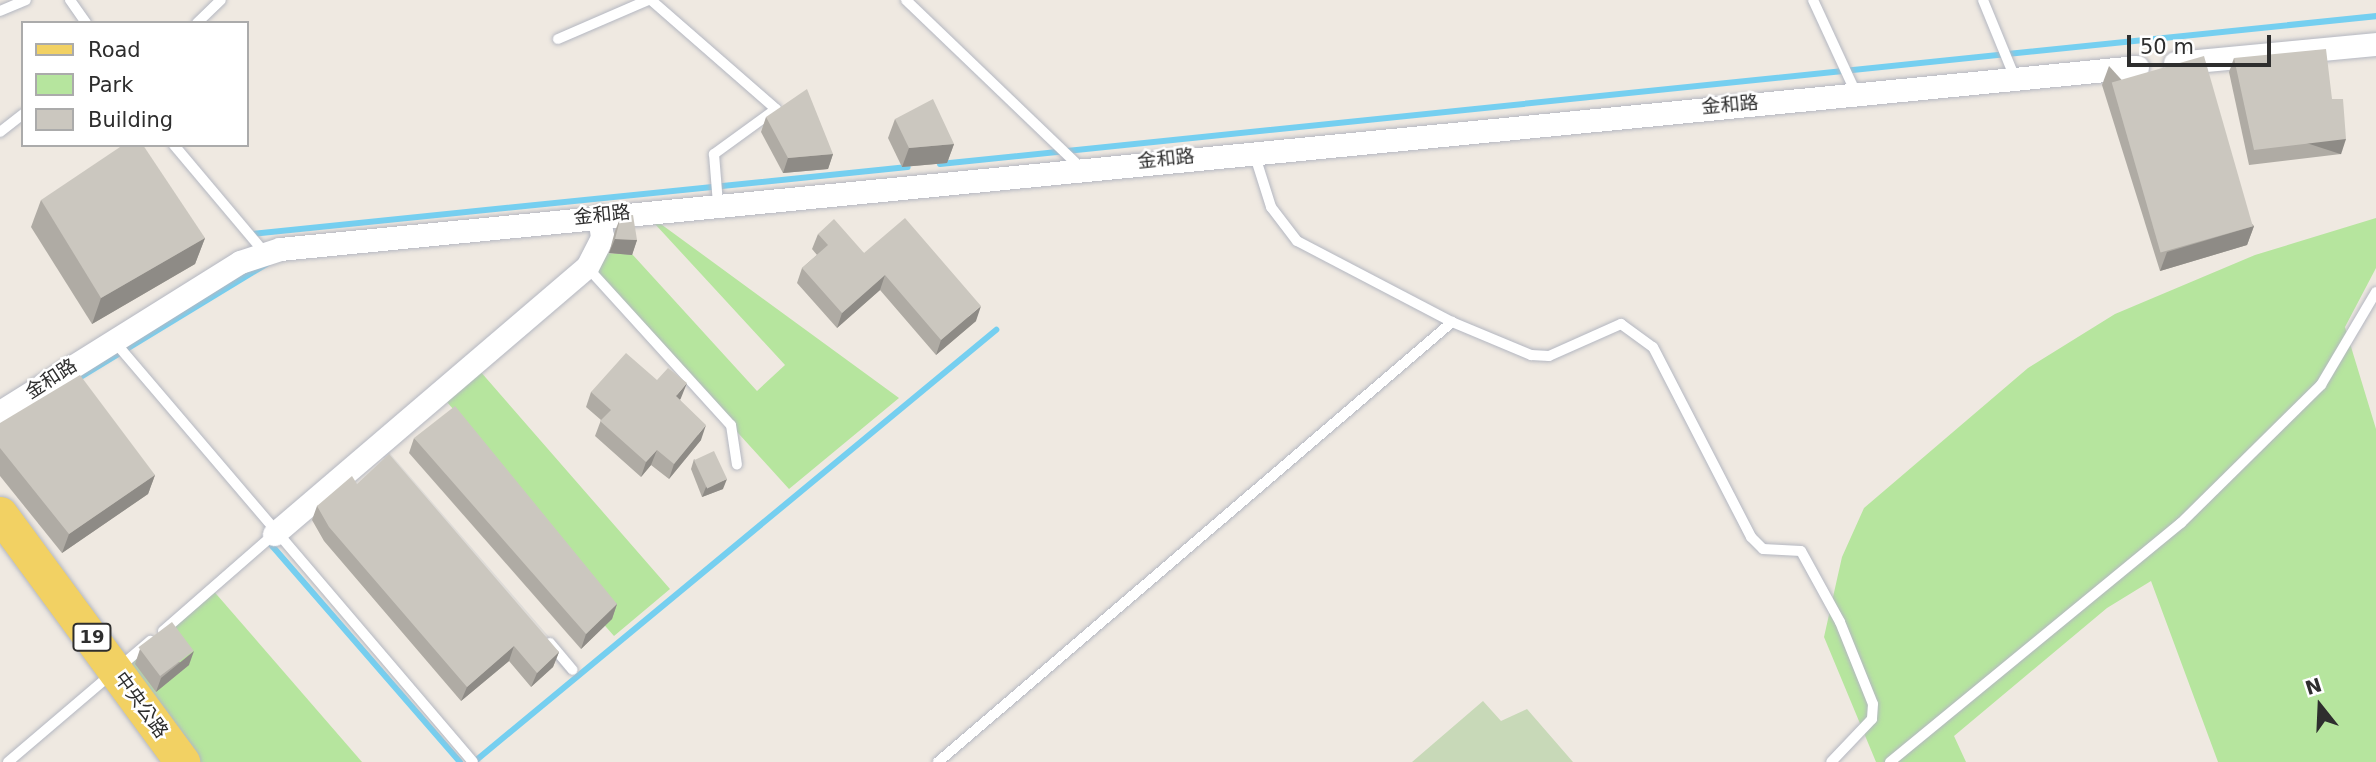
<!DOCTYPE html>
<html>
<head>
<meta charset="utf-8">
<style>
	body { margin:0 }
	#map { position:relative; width:2376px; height:762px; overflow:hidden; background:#efe9e1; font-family:"DejaVu Sans","Noto Sans TC",sans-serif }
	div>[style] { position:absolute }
	.green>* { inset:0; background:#b6e59e }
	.cemetery>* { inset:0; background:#c8d9b8 }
	.plaza>* { inset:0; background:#dfdcd8 }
	.stream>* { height:6px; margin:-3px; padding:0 3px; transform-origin:3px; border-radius:3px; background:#75cff0 }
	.roads { filter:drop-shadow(0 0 2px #b4b7c1) drop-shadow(0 0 2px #b4b7c1) }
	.lane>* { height:10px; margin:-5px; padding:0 5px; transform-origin:5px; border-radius:5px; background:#fff }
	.street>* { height:23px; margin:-11.5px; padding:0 11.5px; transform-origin:11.5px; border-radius:11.5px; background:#fff }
	.primary>* { height:35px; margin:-17.5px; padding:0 17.5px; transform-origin:17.5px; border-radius:17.5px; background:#f2d163 }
	.wall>* { inset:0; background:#afaba4 }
	.shaded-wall>* { inset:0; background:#8e8b86; transform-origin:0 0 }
	.building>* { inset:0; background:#cbc7bf; transform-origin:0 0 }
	span { translate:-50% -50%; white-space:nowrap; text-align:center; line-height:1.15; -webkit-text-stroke:5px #fff; paint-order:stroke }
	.shield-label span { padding:2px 5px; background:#fff; border:2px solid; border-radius:5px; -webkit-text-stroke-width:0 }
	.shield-label { font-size:18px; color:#2e2e2e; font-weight:700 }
	.street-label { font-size:19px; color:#2e2e2e }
	.legend { position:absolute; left:21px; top:21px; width:228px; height:126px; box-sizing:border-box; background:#fff; border:2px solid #ababab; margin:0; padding:9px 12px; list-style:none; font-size:21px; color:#2e2e2e }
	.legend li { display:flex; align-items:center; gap:14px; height:35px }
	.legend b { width:35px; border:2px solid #ababab }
	.north { position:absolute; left:2285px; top:671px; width:70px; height:70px; -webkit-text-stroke:5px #fff; paint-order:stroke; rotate:342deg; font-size:19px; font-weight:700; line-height:28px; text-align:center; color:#2e2e2e }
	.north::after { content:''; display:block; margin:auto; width:24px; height:32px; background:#2e2e2e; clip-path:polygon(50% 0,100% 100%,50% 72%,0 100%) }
	.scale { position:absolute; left:2127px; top:35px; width:144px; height:32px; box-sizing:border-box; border:4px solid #2e2e2e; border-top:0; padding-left:9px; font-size:21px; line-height:24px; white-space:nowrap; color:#2e2e2e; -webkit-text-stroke:5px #fff; paint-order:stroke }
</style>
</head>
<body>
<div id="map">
	<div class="green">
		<div style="clip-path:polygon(643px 211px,899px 398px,789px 489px,587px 267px,598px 253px,632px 254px,757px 391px,785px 365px)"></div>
		<div style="clip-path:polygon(2376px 218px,2376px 268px,2345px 327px,2376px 429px,2376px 762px,2218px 762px,2151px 581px,2107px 608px,1954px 736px,1966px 762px,1876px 762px,1824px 637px,1842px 557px,1864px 508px,2028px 368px,2115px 314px,2255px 255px)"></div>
		<div style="clip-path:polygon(473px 363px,670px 589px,614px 636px,460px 461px,481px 441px,440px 394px)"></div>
		<div style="clip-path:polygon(211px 588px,362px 762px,182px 762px,116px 671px)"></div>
	</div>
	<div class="cemetery">
		<div style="clip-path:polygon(1483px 701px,1501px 721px,1527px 709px,1573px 762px,1412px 762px)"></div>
	</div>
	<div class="plaza">
		<div style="clip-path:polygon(381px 443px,576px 668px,568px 675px,375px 448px)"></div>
	</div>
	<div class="stream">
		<div style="left:940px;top:164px;width:1444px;rotate:-5.88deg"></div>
		<div style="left:251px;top:234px;width:660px;rotate:-5.82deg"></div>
		<div style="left:74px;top:381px;width:227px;rotate:-31.3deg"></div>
		<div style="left:267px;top:540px;width:294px;rotate:49deg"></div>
		<div style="left:474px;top:762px;width:678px;rotate:-39.61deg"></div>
	</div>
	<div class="roads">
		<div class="lane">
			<div style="left:70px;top:0;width:28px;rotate:55deg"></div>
			<div style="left:651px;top:0;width:166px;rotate:41.1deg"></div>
			<div style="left:776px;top:109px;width:77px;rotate:144deg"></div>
			<div style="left:714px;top:154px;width:50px;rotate:85.4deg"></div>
			<div style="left:906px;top:0;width:241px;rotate:43.8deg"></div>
			<div style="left:1813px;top:0;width:102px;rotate:65.2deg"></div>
			<div style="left:1983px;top:0;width:84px;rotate:67.7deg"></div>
			<div style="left:0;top:11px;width:28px;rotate:-23deg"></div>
			<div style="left:197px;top:23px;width:33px;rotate:-44deg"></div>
			<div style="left:558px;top:39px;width:98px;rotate:-23.4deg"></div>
			<div style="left:0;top:132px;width:29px;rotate:-38deg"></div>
			<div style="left:174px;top:145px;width:140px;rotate:49.9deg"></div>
			<div style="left:1254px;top:153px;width:57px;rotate:72.5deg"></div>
			<div style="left:1271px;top:207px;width:43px;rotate:52.6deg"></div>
			<div style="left:1297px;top:241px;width:175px;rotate:27.6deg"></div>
			<div style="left:1452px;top:322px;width:86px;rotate:22.7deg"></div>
			<div style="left:1531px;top:355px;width:18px;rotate:3deg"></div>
			<div style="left:1549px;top:356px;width:79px;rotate:-24deg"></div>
			<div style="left:1621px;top:324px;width:39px;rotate:36deg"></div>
			<div style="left:1653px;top:347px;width:214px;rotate:62.7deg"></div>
			<div style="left:1751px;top:537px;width:17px;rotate:45deg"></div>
			<div style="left:1763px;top:549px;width:38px;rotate:3deg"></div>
			<div style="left:1801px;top:551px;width:81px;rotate:61.2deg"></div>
			<div style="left:1840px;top:622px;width:88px;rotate:68.1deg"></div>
			<div style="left:1873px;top:704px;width:15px;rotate:94deg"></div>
			<div style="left:1872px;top:719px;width:59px;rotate:133.6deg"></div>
			<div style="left:587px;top:267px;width:214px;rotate:47.7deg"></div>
			<div style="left:731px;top:425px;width:40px;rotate:81.5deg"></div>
			<div style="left:114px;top:341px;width:553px;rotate:49.54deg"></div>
			<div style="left:163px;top:631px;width:147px;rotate:-41.1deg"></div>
			<div style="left:550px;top:643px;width:35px;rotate:50deg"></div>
			<div style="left:8px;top:762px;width:187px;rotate:-40.4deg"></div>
			<div style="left:938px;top:762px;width:677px;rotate:-40.56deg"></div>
			<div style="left:1890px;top:762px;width:377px;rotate:-39.4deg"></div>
			<div style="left:2181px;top:523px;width:197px;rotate:-44.6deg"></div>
			<div style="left:2321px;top:385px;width:108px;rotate:-59.4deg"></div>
		</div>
		<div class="street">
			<div style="left:2175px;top:63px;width:202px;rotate:-5.4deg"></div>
			<div style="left:0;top:412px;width:283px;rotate:-32deg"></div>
			<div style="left:240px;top:262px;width:42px;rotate:-18deg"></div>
			<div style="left:280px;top:249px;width:1866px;rotate:-5.6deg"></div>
			<div style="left:274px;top:534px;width:411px;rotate:-40.5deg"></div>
			<div style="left:587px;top:267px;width:34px;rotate:-63deg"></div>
			<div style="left:602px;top:237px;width:21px;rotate:-98deg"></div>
		</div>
		<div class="primary">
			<div style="left:0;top:514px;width:308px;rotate:53.7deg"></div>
		</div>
	</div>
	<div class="wall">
		<div style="clip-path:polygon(2234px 58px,2332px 99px,2341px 154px,2249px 165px,2229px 72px)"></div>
		<div style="clip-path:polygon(2109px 66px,2254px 226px,2247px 245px,2160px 271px,2102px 85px)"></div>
		<div style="clip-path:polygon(766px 117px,833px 154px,828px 169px,783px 173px,761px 132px)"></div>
		<div style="clip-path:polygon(895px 119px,954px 144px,947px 163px,902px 167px,888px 138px)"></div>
		<div style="clip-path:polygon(41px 200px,205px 238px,195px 264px,92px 324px,31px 227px)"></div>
		<div style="clip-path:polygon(621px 216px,637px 240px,632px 255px,609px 253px,615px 231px)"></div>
		<div style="clip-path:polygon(818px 234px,864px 253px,976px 321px,936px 355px,880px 290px,837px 328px,797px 283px,802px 268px,817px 255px,812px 249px)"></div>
		<div style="clip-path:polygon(657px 380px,681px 398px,680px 400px,701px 440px,669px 479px,651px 465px,641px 477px,595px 436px,601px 420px,586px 407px,591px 392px)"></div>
		<div style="clip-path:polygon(0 423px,155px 475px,148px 494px,62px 553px,0 476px)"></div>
		<div style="clip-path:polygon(414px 438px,617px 604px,612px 619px,581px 649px,409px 453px)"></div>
		<div style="clip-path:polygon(694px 459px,723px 489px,702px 497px,691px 469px)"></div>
		<div style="clip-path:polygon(357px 484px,559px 652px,553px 667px,531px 687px,509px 661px,461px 701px,324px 541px,312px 520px,317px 506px)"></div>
		<div style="clip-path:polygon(140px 649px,189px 665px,156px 692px,135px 664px)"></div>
	</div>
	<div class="shaded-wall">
		<div style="left:2346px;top:139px;width:16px;height:93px;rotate:108deg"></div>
		<div style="clip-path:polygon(954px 144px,947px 163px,902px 167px,909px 148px)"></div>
		<div style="clip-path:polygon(833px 154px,828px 169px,783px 173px,788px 158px)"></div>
		<div style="clip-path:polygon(2254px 226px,2247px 245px,2160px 271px,2167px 252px)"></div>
		<div style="clip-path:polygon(205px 238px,195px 264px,92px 324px,101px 298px)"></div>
		<div style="clip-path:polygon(615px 239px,637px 240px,632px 255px,609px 253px)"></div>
		<div style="clip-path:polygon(885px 275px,880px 290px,837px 328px,842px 313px)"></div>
		<div style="clip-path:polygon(981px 306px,976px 321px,936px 355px,941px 340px)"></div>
		<div style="clip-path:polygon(687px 383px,681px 398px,670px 411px,676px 396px)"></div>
		<div style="clip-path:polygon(706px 425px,701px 440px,669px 479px,674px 464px)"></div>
		<div style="clip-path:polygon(657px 450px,651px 465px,641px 477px,646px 462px)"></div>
		<div style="clip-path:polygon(155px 475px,148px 494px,62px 553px,69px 534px)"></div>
		<div style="clip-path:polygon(727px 479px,723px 489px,702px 497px,706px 487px)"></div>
		<div style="clip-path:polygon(617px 604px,612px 619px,581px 649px,586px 634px)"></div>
		<div style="clip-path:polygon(514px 646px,509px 661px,461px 701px,467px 687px)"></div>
		<div style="clip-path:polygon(194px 651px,189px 665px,156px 692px,161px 678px)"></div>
		<div style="clip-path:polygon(559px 652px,553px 667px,531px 687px,537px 673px)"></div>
	</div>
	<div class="building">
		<div style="clip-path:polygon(2326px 49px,2332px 99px,2343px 99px,2346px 139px,2254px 150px,2234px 58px)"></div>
		<div style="left:2204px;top:56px;width:177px;height:96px;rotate:74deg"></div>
		<div style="clip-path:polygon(807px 89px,833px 154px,788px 158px,766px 117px)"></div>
		<div style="clip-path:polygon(933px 99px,954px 144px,909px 148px,895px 119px)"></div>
		<div style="clip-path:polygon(123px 145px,143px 145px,205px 238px,101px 298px,41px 200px)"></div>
		<div style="clip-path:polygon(633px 215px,637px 240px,615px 239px,621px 216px)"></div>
		<div style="clip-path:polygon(905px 218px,981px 306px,941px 340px,885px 275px,842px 313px,802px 268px,828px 245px,818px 234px,834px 219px,864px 253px)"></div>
		<div style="clip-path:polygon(626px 353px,657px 380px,668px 368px,687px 383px,676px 396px,706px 425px,674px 464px,657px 450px,646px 462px,600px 421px,611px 410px,591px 392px)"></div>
		<div style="clip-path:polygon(80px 375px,155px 475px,69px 534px,0 448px,0 423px)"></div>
		<div style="clip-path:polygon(455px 406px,617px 604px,586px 634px,414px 438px)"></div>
		<div style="left:714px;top:451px;width:31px;height:22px;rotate:65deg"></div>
		<div style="clip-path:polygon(389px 454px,559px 652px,537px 673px,514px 646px,467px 687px,329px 527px,317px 506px,352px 476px,357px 484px)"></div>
		<div style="left:172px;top:622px;width:36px;height:42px;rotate:53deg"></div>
	</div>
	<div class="shield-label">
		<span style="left:92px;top:637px">19</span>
	</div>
	<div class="street-label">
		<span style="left:1730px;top:105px;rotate:-5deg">金和路</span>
		<span style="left:1166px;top:159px;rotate:-6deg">金和路</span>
		<span style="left:602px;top:215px;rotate:-6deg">金和路</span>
		<span style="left:51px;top:379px;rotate:-33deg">金和路</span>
		<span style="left:141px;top:705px;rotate:54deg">中央公路</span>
	</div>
	<ul class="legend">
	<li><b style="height:9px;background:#f2d163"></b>Road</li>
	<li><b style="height:19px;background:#b6e59e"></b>Park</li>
	<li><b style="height:19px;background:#cbc7bf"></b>Building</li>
	</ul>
	<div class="north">N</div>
	<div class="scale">50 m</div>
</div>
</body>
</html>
